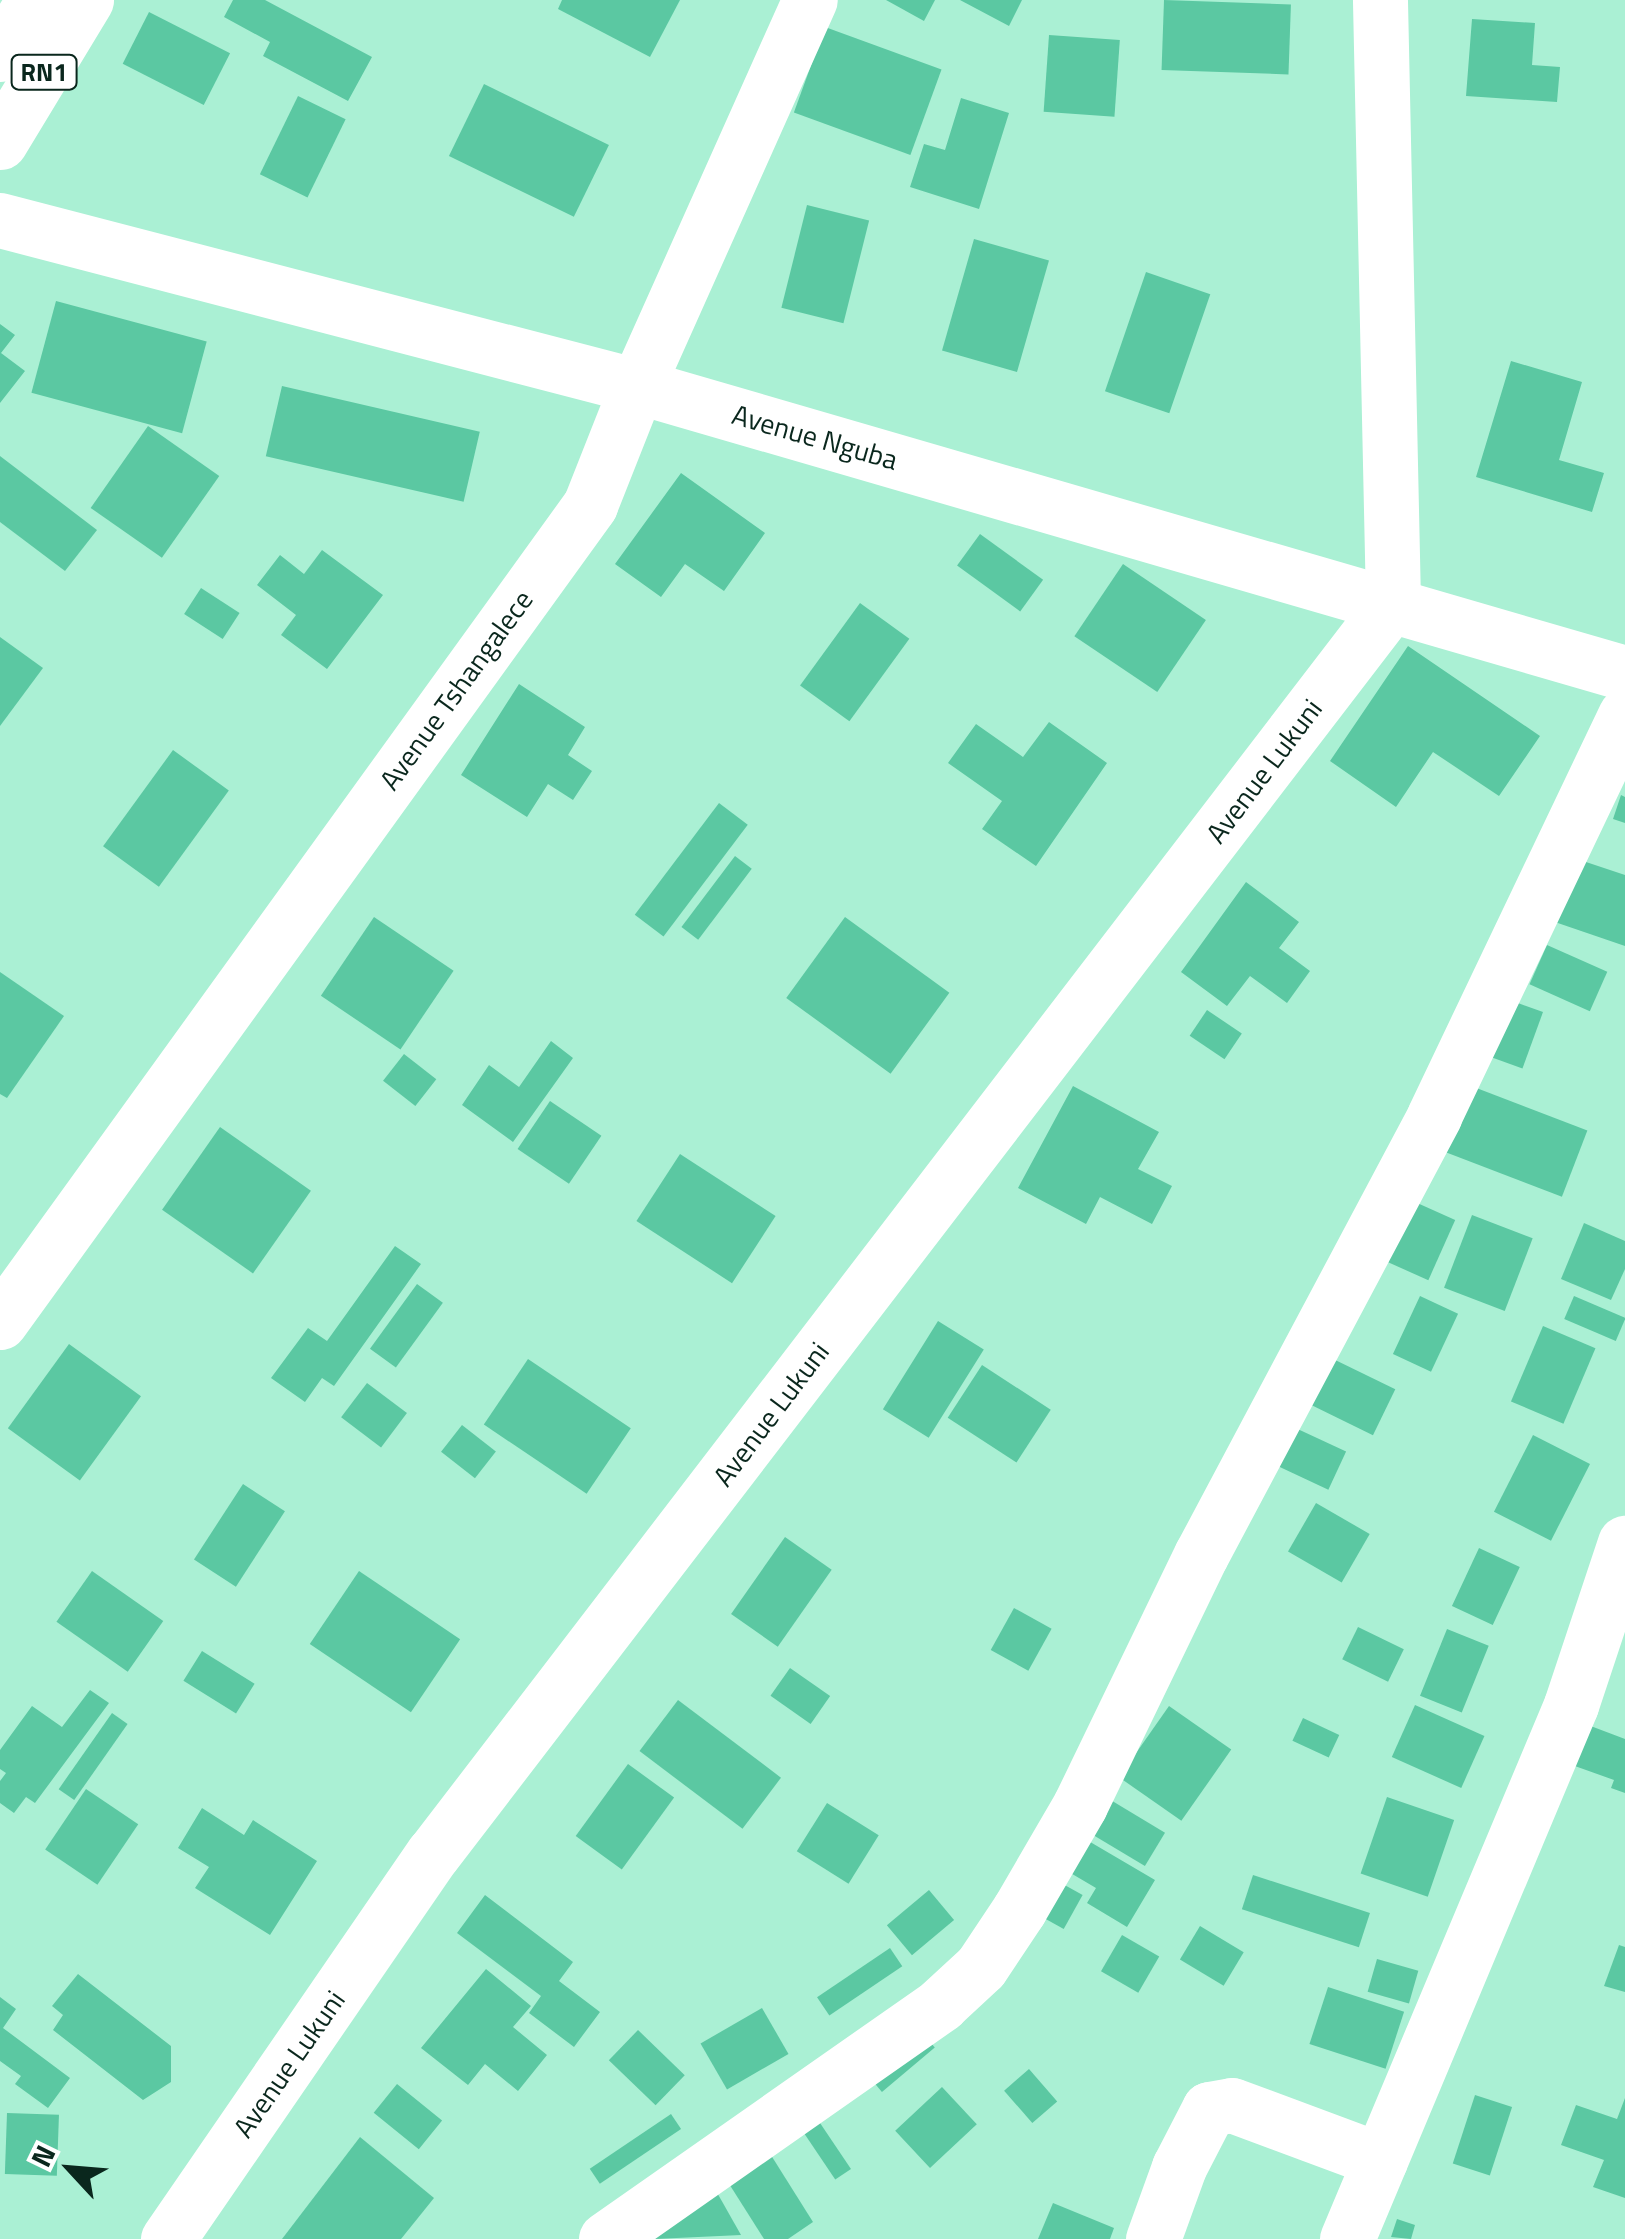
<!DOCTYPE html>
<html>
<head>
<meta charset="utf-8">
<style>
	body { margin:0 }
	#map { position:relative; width:1625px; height:2239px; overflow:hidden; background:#aaf0d4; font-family:"Titillium Web",sans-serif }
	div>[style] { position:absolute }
	.building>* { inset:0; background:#5bc8a2; transform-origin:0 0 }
	.minor>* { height:55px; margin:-27.5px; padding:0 27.5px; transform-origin:27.5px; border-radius:27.5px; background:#fff }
	.highway>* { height:55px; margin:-27.5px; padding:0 27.5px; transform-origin:27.5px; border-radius:27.5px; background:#fff }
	span { translate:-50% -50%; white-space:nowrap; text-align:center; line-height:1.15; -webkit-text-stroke:10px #fff; paint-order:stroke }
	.shield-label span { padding:2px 8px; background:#fff; border:2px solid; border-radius:8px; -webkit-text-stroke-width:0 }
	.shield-label { font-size:25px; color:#0a271d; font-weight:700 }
	.street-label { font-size:28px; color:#0a271d }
	.north { position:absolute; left:20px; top:2119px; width:100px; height:100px; -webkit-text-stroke:8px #fff; paint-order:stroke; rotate:296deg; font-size:28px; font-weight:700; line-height:40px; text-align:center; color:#0a271d }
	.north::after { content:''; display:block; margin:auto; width:35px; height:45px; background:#0a271d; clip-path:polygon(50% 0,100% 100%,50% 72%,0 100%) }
</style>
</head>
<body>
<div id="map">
	<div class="building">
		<div style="clip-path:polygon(233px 0,265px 0,372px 57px,348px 101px,263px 56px,270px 42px,224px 17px)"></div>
		<div style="clip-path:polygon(562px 0,680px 0,650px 57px,558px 9px)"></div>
		<div style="clip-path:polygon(886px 0,935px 0,924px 21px)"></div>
		<div style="clip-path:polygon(960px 0,1022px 0,1009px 26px)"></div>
		<div style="left:1164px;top:0;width:127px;height:70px;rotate:2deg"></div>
		<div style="left:149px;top:12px;width:91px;height:58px;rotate:27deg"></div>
		<div style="clip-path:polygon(1472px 19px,1535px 23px,1532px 65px,1560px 67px,1557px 102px,1466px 96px)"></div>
		<div style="left:825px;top:27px;width:124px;height:91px;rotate:20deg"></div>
		<div style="left:1049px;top:35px;width:71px;height:77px;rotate:4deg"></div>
		<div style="left:484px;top:84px;width:139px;height:80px;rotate:26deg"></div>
		<div style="left:298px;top:96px;width:53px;height:87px;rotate:26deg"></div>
		<div style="clip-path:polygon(961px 98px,1009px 113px,979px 209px,910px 187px,924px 144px,945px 150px)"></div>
		<div style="left:807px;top:205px;width:64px;height:106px;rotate:14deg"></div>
		<div style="left:974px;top:239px;width:78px;height:116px;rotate:16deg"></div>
		<div style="left:1146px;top:272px;width:68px;height:126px;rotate:19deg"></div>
		<div style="left:56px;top:301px;width:156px;height:95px;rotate:15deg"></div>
		<div style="clip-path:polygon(0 324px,15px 335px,1px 353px,25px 371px,0 403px)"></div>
		<div style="clip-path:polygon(1511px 361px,1582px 382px,1559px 460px,1604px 473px,1592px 512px,1476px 477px)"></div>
		<div style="left:282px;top:386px;width:203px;height:72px;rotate:13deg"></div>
		<div style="left:148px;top:426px;width:87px;height:100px;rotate:35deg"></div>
		<div style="clip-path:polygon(0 456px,97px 530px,65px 571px,0 522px)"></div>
		<div style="clip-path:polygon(681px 473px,765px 533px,724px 591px,685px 564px,661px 597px,615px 564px)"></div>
		<div style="left:980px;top:534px;width:78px;height:39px;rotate:36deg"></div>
		<div style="clip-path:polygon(322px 550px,383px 595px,327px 669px,281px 635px,296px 615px,257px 585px,280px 555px,304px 574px)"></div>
		<div style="left:1123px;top:564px;width:100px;height:87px;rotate:34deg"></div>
		<div style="left:201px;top:588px;width:46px;height:31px;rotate:33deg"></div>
		<div style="left:860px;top:603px;width:61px;height:102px;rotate:36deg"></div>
		<div style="clip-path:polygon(0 637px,43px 668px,0 726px)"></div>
		<div style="clip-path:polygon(1408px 646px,1540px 736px,1499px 796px,1433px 752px,1396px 807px,1330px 761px)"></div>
		<div style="clip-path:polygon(519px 684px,585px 727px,568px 755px,592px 771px,573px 800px,548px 784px,527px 817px,461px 775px)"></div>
		<div style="clip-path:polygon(1049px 722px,1107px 763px,1036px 866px,982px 829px,1002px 801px,948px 763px,976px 724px,1023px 757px)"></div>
		<div style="left:173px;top:750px;width:69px;height:119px;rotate:36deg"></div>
		<div style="clip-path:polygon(1621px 795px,1625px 797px,1625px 823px,1613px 819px)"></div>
		<div style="left:719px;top:803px;width:36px;height:140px;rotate:37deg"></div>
		<div style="left:735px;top:856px;width:21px;height:89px;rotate:37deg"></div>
		<div style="clip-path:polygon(1571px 857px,1625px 875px,1625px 946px,1549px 920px)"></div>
		<div style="clip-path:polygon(1246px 882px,1299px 922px,1279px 948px,1310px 971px,1287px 1003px,1250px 976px,1227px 1006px,1181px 972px)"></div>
		<div style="left:374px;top:917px;width:96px;height:95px;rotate:34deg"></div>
		<div style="left:845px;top:917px;width:129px;height:100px;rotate:36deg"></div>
		<div style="left:1547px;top:945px;width:66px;height:43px;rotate:24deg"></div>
		<div style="clip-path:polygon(0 972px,64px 1016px,7px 1098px,0 1094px)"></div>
		<div style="left:1496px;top:995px;width:50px;height:60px;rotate:20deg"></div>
		<div style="left:1207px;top:1010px;width:42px;height:31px;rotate:34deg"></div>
		<div style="clip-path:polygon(551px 1041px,573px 1058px,513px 1142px,462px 1105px,489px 1065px,519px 1087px)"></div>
		<div style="left:404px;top:1054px;width:41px;height:34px;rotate:38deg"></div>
		<div style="left:1466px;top:1084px;width:130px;height:71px;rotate:21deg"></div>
		<div style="clip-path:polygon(1073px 1086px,1159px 1132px,1138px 1169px,1172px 1186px,1152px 1224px,1100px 1197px,1086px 1224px,1018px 1188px)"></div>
		<div style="left:550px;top:1101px;width:62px;height:58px;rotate:34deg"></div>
		<div style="left:220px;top:1127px;width:111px;height:101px;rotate:35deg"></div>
		<div style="left:680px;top:1154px;width:114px;height:80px;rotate:33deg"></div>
		<div style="left:1415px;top:1202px;width:44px;height:66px;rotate:24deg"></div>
		<div style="left:1472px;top:1215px;width:65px;height:78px;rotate:21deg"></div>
		<div style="clip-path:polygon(1584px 1223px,1625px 1241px,1625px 1269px,1611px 1300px,1561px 1279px)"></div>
		<div style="clip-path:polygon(395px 1246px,421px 1264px,334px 1386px,322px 1378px,305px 1402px,271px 1378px,308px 1328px,327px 1341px)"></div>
		<div style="left:417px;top:1284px;width:32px;height:80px;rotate:36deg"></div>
		<div style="left:1420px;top:1296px;width:42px;height:64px;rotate:25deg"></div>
		<div style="left:1574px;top:1296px;width:56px;height:25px;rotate:23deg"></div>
		<div style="left:938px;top:1321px;width:54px;height:104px;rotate:32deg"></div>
		<div style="left:1543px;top:1326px;width:57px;height:82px;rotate:23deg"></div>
		<div style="left:69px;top:1344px;width:89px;height:104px;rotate:36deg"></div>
		<div style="left:1327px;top:1356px;width:76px;height:51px;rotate:26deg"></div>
		<div style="left:528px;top:1359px;width:124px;height:79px;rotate:34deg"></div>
		<div style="left:982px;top:1365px;width:82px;height:63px;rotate:33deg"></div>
		<div style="left:367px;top:1383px;width:50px;height:43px;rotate:37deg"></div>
		<div style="left:462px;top:1425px;width:43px;height:34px;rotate:38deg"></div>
		<div style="left:1289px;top:1425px;width:63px;height:42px;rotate:25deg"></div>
		<div style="left:1533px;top:1435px;width:64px;height:86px;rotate:27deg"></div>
		<div style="left:243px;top:1484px;width:50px;height:90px;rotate:33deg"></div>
		<div style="left:1316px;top:1503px;width:62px;height:56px;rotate:30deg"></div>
		<div style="left:785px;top:1537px;width:57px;height:94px;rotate:35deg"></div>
		<div style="left:1479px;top:1548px;width:45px;height:64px;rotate:25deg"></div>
		<div style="left:92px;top:1571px;width:87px;height:62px;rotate:35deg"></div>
		<div style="left:359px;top:1571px;width:122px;height:88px;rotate:34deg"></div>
		<div style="left:1014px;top:1608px;width:43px;height:48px;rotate:29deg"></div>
		<div style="left:1358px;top:1627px;width:51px;height:36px;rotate:26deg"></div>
		<div style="left:1447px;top:1629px;width:45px;height:72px;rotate:22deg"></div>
		<div style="left:202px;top:1651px;width:62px;height:35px;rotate:32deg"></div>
		<div style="left:790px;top:1668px;width:49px;height:34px;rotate:35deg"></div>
		<div style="clip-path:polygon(90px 1690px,109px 1703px,35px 1803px,26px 1797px,14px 1813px,0 1803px,0 1781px,6px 1773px,0 1769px,0 1750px,32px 1706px,62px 1727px)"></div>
		<div style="left:678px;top:1700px;width:129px;height:64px;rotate:37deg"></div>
		<div style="left:1415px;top:1705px;width:76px;height:57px;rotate:24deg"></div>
		<div style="left:1169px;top:1706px;width:76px;height:87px;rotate:35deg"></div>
		<div style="left:112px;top:1713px;width:19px;height:93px;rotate:35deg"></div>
		<div style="left:1303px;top:1718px;width:40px;height:25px;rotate:25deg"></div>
		<div style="clip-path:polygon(1588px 1725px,1625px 1739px,1625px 1793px,1611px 1788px,1614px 1780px,1572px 1765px)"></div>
		<div style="left:628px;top:1764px;width:57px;height:89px;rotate:36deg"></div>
		<div style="left:86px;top:1789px;width:63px;height:73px;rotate:34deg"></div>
		<div style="left:1099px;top:1793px;width:77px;height:39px;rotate:31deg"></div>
		<div style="left:1387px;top:1797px;width:71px;height:81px;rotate:19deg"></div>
		<div style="left:827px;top:1803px;width:61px;height:57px;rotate:32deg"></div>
		<div style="clip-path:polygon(202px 1808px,244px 1835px,253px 1820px,317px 1861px,270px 1935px,195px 1888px,209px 1867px,178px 1848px)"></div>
		<div style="clip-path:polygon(1080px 1836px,1155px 1880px,1127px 1927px,1087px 1903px,1096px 1888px,1062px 1868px)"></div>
		<div style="left:1253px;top:1875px;width:123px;height:36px;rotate:18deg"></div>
		<div style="left:1052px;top:1878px;width:35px;height:39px;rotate:29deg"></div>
		<div style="left:929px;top:1890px;width:39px;height:55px;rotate:50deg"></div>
		<div style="clip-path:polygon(485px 1895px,573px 1962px,559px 1981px,600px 2012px,574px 2047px,529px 2013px,541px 1996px,457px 1933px)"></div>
		<div style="left:1200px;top:1926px;width:51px;height:39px;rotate:31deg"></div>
		<div style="left:1122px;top:1935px;width:43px;height:42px;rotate:30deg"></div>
		<div style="clip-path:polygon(1619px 1945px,1625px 1947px,1625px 1992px,1604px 1986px)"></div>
		<div style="left:890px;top:1948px;width:22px;height:88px;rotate:56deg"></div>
		<div style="left:1377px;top:1959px;width:43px;height:34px;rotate:16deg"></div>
		<div style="clip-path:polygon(486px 1969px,531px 2006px,513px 2027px,547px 2055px,518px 2091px,485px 2064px,468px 2085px,421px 2048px)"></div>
		<div style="clip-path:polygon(78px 1974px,171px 2046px,171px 2082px,143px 2100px,53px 2030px,63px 2015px,52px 2006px)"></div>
		<div style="left:1328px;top:1987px;width:80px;height:60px;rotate:18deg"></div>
		<div style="clip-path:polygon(0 1997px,16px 2009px,3px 2028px,70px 2078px,48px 2108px,15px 2084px,21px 2076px,0 2061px)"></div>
		<div style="left:762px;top:2008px;width:53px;height:71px;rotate:60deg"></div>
		<div style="left:638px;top:2030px;width:65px;height:42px;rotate:44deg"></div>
		<div style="left:920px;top:2030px;width:23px;height:69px;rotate:50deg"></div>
		<div style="left:1029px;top:2069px;width:43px;height:33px;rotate:49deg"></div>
		<div style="left:397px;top:2084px;width:58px;height:37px;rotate:39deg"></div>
		<div style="left:942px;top:2087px;width:51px;height:64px;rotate:47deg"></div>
		<div style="left:1475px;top:2095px;width:39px;height:72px;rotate:18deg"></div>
		<div style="clip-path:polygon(1625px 2098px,1625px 2198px,1593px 2187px,1604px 2160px,1561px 2145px,1576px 2105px,1617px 2119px)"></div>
		<div style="left:7px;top:2113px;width:52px;height:61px;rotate:2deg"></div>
		<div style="left:671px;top:2114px;width:18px;height:98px;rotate:56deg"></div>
		<div style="left:818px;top:2120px;width:59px;height:19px;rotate:56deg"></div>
		<div style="clip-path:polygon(360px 2137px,434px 2198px,401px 2239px,282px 2239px)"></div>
		<div style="clip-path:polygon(769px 2152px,813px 2222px,788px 2239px,764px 2239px,726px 2179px)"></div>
		<div style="clip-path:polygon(715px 2189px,741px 2235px,655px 2239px,648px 2228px)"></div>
		<div style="clip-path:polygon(1053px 2203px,1114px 2228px,1110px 2239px,1038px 2239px)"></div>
		<div style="clip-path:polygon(1397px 2219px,1415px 2225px,1411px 2239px,1391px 2237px)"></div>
	</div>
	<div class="minor">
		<div style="left:0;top:220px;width:658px;rotate:14.61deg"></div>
		<div style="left:637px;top:386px;width:1029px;rotate:16.2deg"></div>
		<div style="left:0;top:1322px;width:1008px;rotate:-54.16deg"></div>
		<div style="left:590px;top:505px;width:128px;rotate:-68.4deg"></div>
		<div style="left:637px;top:386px;width:423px;rotate:-65.9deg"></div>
		<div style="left:168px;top:2239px;width:467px;rotate:-55.5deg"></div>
		<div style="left:433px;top:1854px;width:1578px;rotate:-52.52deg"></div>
		<div style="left:1393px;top:602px;width:602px;rotate:-91.24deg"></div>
		<div style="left:606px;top:2239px;width:409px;rotate:-35deg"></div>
		<div style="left:941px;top:2004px;width:54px;rotate:-42.8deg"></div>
		<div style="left:981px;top:1967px;width:69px;rotate:-56.3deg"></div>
		<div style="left:1019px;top:1910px;width:121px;rotate:-59.8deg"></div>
		<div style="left:1080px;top:1805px;width:278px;rotate:-64.2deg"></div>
		<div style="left:1201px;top:1555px;width:497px;rotate:-62deg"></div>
		<div style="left:1434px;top:1116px;width:444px;rotate:-64.5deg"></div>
		<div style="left:1153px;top:2239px;width:77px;rotate:-70.1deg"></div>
		<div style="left:1179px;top:2167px;width:65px;rotate:-62.7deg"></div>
		<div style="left:1209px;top:2109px;width:23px;rotate:-10deg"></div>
		<div style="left:1232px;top:2105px;width:158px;rotate:20.4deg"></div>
		<div style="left:1347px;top:2239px;width:579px;rotate:-67.24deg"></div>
		<div style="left:1571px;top:1705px;width:171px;rotate:-71.6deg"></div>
	</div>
	<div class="highway">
		<div style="left:0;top:54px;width:64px;rotate:-57.8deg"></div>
		<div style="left:0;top:142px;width:166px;rotate:-58.8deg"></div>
	</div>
	<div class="shield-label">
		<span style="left:44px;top:72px">RN1</span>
	</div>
	<div class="street-label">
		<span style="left:815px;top:437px;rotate:16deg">Avenue Nguba</span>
		<span style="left:456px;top:690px;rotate:-54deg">Avenue Tshangalece</span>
		<span style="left:1264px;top:771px;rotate:-53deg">Avenue Lukuni</span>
		<span style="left:771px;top:1414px;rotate:-53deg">Avenue Lukuni</span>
		<span style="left:289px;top:2064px;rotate:-55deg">Avenue Lukuni</span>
	</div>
	<div class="north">N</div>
</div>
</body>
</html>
